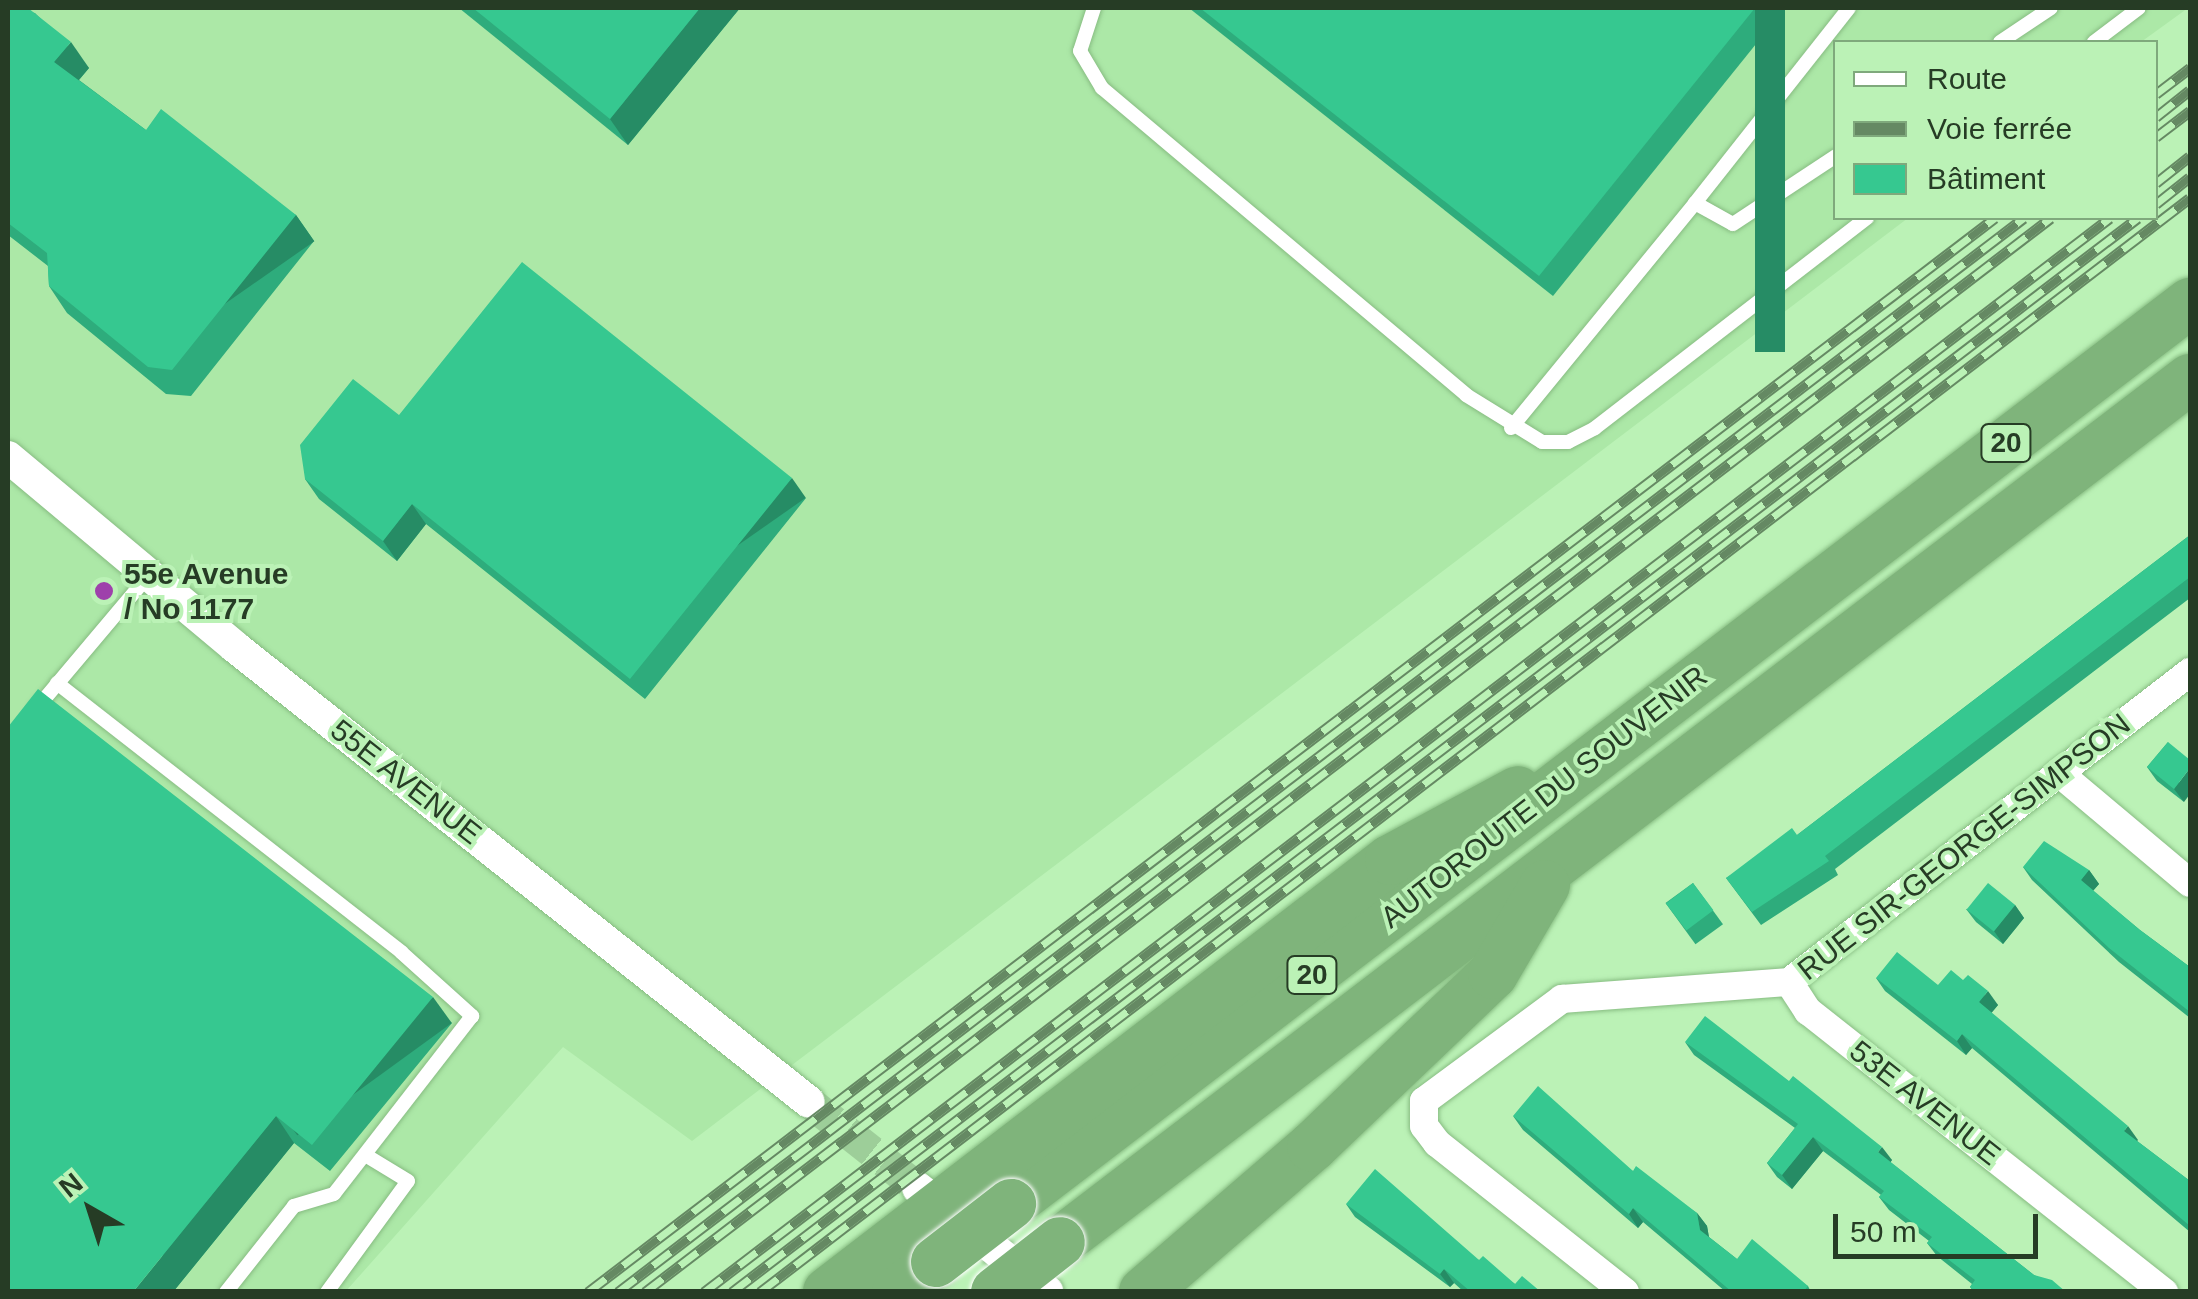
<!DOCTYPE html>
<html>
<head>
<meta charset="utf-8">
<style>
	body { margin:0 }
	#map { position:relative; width:2198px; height:1299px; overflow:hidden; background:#bbf2b6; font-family:Helvetica,sans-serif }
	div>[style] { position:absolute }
	.built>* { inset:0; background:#ace8a7 }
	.tertiary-tunnel>* { height:32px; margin-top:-16px; transform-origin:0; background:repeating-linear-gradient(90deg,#9dce99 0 32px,transparent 0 48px) }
	.roads { filter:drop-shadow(0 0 2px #87bc82) drop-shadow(0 0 2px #87bc82) }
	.service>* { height:14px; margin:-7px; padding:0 7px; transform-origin:7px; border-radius:7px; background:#fff }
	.minor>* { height:28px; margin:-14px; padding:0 14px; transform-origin:14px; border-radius:14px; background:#fff }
	.tertiary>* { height:32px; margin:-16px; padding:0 16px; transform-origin:16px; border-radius:16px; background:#fff }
	.motorway>* { height:50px; margin:-25px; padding:0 25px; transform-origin:25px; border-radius:25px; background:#7fb47b }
	.rail>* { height:11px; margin-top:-5.5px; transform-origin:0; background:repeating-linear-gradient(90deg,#bbf2b6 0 22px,#658963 0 44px); box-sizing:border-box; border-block:2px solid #658963 }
	.bridges { filter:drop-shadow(0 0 2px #fff) drop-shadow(0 0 2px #fff) }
	.motorway-bridge>* { height:50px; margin:-25px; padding:0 25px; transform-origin:25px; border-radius:25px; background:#7fb47b }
	.wall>* { inset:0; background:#2eac7c; transform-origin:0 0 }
	.shaded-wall>* { inset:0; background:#268c65; transform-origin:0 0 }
	.building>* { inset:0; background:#36c890; transform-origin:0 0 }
	.dots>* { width:28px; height:28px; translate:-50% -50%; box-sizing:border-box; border:5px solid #bbf2b6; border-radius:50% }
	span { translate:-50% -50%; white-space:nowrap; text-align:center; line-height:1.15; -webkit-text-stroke:8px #bbf2b6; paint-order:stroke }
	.shield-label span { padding:2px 8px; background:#bbf2b6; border:2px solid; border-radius:8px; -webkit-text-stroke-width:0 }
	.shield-label { font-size:28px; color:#263c25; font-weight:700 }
	.poi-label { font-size:30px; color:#263c25; font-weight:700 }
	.left { translate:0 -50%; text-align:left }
	.street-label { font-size:30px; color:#263c25 }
	.frame { position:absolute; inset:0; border:10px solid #263c25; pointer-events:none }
	.legend { position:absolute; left:1833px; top:40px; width:325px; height:180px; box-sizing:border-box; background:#bbf2b6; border:2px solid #7fa97c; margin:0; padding:12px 18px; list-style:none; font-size:30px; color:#263c25 }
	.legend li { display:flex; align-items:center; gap:20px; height:50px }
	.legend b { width:50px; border:2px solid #7fa97c }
	.north { position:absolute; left:40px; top:1159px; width:100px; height:100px; -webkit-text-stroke:8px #bbf2b6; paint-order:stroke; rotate:321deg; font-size:28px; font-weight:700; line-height:40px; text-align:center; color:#263c25 }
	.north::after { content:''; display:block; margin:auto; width:35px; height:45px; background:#263c25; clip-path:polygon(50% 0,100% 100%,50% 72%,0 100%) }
	.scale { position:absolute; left:1833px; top:1214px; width:205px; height:45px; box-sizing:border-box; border:5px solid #263c25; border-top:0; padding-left:12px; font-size:30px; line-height:35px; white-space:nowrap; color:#263c25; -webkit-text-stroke:8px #bbf2b6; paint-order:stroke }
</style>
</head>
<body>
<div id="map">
	<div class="built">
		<div style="clip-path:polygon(8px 8px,2188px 8px,2141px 42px,1836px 42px,1836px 218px,1908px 218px,692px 1141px,563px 1047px,346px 1291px,8px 1292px)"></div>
	</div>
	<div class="tertiary-tunnel">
		<div style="left:809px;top:1102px;width:139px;rotate:38.3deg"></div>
	</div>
	<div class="roads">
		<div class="service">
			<div style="left:1094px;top:8px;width:45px;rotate:108deg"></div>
			<div style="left:1080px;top:51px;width:43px;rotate:59.3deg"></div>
			<div style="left:1102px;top:88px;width:476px;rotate:40.1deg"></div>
			<div style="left:1466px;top:395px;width:89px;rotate:31.7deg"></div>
			<div style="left:1542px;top:442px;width:26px"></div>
			<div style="left:1568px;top:442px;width:30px;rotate:-27deg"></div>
			<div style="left:1595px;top:428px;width:344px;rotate:-37.7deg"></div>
			<div style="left:2000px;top:42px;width:61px;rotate:-33.7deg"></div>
			<div style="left:2094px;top:42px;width:56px;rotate:-37.1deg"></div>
			<div style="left:1695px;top:203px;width:248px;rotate:-51.7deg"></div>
			<div style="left:1511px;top:428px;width:291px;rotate:-50.7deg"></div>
			<div style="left:1695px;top:203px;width:43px;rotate:28.9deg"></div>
			<div style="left:1733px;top:224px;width:123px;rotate:-33.4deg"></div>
			<div style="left:57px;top:683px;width:437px;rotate:38deg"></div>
			<div style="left:401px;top:952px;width:96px;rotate:42deg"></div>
			<div style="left:472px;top:1016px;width:225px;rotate:127.8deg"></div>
			<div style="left:334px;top:1194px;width:42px;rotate:163.3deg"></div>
			<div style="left:294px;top:1206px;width:110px;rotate:128.3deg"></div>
			<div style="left:36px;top:709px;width:174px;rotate:-49.9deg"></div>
			<div style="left:327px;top:1292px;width:137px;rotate:-53.9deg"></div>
			<div style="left:408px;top:1181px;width:50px;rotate:-148.8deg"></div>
		</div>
		<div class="minor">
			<div style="left:2059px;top:773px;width:171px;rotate:40deg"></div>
			<div style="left:1789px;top:982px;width:35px;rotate:57deg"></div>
			<div style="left:1808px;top:1011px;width:454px;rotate:38.3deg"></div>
			<div style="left:1625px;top:1292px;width:240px;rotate:-141.6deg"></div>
			<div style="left:1437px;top:1143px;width:21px;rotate:-127deg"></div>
			<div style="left:1424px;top:1126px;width:25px;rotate:-90deg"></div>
			<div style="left:1424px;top:1101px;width:172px;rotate:-36.5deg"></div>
			<div style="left:1562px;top:999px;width:228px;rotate:-4.3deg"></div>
			<div style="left:1789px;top:982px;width:507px;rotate:-37.71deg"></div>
		</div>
		<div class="tertiary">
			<div style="left:8px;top:457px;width:296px;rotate:39.9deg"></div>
			<div style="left:235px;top:647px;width:732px;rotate:38.4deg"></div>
			<div style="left:918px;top:1188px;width:166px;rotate:38.7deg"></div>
		</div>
		<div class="motorway">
			<div style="left:1011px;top:1204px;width:1484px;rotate:-37.39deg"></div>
			<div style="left:1060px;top:1242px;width:1422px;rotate:-37.37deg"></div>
			<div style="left:828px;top:1292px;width:709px;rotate:-37.55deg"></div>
			<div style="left:1390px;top:860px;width:145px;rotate:-28.3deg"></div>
			<div style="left:897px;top:1292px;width:49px;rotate:-37.6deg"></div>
			<div style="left:1144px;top:1292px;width:222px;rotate:-40.8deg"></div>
			<div style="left:1312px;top:1147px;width:250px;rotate:-43.7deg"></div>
			<div style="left:1493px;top:974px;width:103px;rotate:-59.7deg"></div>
		</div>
	</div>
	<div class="rail">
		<div style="left:2156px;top:94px;width:43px;rotate:-37.4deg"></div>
		<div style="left:2156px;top:117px;width:43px;rotate:-38.5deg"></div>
		<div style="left:2156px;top:137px;width:43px;rotate:-37.4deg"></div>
		<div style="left:2156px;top:183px;width:43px;rotate:-38.5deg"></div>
		<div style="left:2156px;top:204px;width:43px;rotate:-38.5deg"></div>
		<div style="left:588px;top:1292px;width:1770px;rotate:-37.36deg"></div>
		<div style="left:618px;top:1292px;width:1769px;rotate:-37.38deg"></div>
		<div style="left:645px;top:1292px;width:1769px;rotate:-37.38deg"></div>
		<div style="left:704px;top:1292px;width:1769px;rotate:-37.38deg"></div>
		<div style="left:732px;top:1292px;width:1769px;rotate:-37.38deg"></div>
		<div style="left:760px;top:1292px;width:1800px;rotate:-37.42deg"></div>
	</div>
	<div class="bridges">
		<div class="motorway-bridge">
			<div style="left:936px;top:1262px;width:95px;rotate:-37.7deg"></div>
			<div style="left:996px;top:1292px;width:81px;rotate:-38deg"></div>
		</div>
	</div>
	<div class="wall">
		<div style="clip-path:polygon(8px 8px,35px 13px,89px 68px,79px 80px,146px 130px,296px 215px,314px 241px,191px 396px,166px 394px,67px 313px,49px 286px,48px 266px,8px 235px)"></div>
		<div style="clip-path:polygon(459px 8px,740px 8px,628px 145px)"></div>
		<div style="clip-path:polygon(1189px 8px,1785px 8px,1553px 296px)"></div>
		<div style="clip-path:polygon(399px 415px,806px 498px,645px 699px,426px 524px,397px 561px,319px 499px,305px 479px)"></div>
		<div style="clip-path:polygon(2190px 535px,2190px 598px,1835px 869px,1838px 875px,1761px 925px,1726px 878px,1797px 835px)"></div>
		<div style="clip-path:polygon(8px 727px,452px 1023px,330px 1171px,294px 1143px,173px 1292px)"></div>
		<div style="clip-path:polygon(2168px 742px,2184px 802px,2157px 781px,2147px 767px)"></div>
		<div style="clip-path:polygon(2023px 867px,2089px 870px,2099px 884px,2093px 891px,2140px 930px,2190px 967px,2190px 1018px,2119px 962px,2032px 880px)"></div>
		<div style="left:1693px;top:883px;width:51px;height:34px;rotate:54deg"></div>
		<div style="clip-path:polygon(2015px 905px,2024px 918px,2003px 944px,1976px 922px,1966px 909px)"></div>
		<div style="clip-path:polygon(1876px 978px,1938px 985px,1963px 980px,1998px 1005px,1991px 1013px,2137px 1141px,2190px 1181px,2190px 1232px,1972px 1048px,1966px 1055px,1885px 991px)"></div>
		<div style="clip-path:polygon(1685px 1042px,1892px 1160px,1890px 1162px,2034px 1275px,2066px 1292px,1974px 1292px,1970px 1287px,1972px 1284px,1937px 1256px,1927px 1243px,1929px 1241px,1889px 1210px,1879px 1197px,1881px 1195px,1823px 1151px,1792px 1189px,1777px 1177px,1767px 1163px,1795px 1128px,1694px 1055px)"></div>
		<div style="clip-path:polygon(1513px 1116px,1633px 1171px,1697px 1213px,1707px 1226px,1709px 1237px,1737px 1259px,1808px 1286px,1811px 1292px,1726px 1292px,1643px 1222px,1638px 1228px,1523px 1130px)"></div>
		<div style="clip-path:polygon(1346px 1204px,1479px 1260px,1515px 1284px,1541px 1292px,1464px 1292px,1454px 1283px,1450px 1287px,1355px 1217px)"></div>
	</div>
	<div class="shaded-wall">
		<div style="clip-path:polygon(700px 8px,740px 8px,628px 145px,610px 119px)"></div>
		<div style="left:1755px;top:8px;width:30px;height:344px"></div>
		<div style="clip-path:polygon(71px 42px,89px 68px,72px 88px,54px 62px)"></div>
		<div style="left:296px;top:215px;width:32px;height:198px;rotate:55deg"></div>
		<div style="left:792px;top:478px;width:24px;height:258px;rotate:55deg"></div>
		<div style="clip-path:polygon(412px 504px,426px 524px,397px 561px,383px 541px)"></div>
		<div style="clip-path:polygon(2190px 768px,2190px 794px,2184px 802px,2174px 789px)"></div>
		<div style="clip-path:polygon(2089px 870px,2099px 884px,2090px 894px,2081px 880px)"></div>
		<div style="clip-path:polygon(2015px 905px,2024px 918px,2003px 944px,1994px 931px)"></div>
		<div style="clip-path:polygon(1988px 991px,1998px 1005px,1989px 1016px,1979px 1002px)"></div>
		<div style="left:433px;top:997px;width:32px;height:191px;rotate:54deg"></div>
		<div style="clip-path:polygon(1962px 1034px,1972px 1048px,1966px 1055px,1957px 1041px)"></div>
		<div style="clip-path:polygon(276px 1116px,294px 1143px,173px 1292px,133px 1292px)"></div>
		<div style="clip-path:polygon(2128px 1126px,2138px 1140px,2134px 1145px,2124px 1131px)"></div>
		<div style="clip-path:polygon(1813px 1137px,1823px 1151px,1792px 1189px,1782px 1175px)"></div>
		<div style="clip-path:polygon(1882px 1147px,1892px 1160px,1888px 1166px,1878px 1152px)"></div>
		<div style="clip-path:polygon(1633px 1208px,1643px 1222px,1638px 1228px,1629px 1214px)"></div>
		<div style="clip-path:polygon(1697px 1213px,1707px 1226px,1710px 1244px,1700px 1230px)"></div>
		<div style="clip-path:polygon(1444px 1269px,1454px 1283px,1450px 1287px,1440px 1274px)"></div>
	</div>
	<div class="building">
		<div style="clip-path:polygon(8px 8px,28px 8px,71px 42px,54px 62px,146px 130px,161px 109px,296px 215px,172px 370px,148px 367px,49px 286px,47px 253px,8px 223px)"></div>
		<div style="clip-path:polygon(473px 8px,700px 8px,610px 119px)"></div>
		<div style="clip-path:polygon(1200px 8px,1755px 8px,1539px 276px)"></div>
		<div style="clip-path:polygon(522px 262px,792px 478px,630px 679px,412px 504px,383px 541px,305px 479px,300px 445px,353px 379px,399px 415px)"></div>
		<div style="clip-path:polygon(2190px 535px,2190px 577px,1825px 856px,1829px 861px,1752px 912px,1726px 878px,1792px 828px,1797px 835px)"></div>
		<div style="clip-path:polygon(38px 689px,433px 997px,312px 1145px,276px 1116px,133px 1292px,8px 1292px,8px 727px)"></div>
		<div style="clip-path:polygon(2168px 742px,2190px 760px,2190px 768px,2174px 789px,2147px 767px)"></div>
		<div style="clip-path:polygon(2044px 841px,2089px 870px,2081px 880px,2140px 930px,2190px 967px,2190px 1012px,2109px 948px,2023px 867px)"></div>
		<div style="left:1693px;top:883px;width:34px;height:34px;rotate:53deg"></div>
		<div style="left:1988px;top:883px;width:35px;height:34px;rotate:39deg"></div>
		<div style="clip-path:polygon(1897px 952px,1938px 985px,1951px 970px,1963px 980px,1968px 975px,1988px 991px,1979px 1002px,2128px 1126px,2124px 1131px,2190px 1181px,2190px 1226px,1962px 1034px,1957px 1041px,1876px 978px)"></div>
		<div style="clip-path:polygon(1705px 1016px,1789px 1081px,1793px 1076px,1882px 1147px,1878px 1152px,2034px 1275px,2052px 1280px,2066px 1292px,1976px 1292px,1970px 1287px,1975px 1280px,1927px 1243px,1932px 1237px,1879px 1197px,1884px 1191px,1813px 1137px,1782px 1175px,1767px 1163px,1798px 1124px,1685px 1042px)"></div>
		<div style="clip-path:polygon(1538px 1086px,1633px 1171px,1636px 1166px,1697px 1213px,1700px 1230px,1737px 1259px,1752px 1239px,1808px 1286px,1803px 1292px,1732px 1292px,1633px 1208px,1629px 1214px,1513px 1116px)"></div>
		<div style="clip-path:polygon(1375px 1169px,1479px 1260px,1483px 1256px,1515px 1284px,1522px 1276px,1541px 1292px,1471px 1292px,1444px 1269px,1440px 1274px,1346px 1204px)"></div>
	</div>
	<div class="dots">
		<div style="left:104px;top:591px;background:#9e41ab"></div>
	</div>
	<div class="shield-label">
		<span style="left:2006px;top:443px">20</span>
		<span style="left:1312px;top:975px">20</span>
	</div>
	<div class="poi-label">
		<span class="left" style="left:124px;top:591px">55e Avenue<br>/ No 1177</span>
	</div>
	<div class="street-label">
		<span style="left:406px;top:782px;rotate:38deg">55E AVENUE</span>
		<span style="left:1544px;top:797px;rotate:-38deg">AUTOROUTE DU SOUVENIR</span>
		<span style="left:1964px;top:847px;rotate:-38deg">RUE SIR-GEORGE-SIMPSON</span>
		<span style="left:1925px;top:1103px;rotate:38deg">53E AVENUE</span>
	</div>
	<div class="frame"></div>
	<ul class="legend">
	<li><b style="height:12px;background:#fff"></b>Route</li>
	<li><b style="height:12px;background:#658963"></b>Voie ferrée</li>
	<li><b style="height:28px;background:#36c890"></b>Bâtiment</li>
	</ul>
	<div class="north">N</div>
	<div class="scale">50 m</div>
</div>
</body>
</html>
